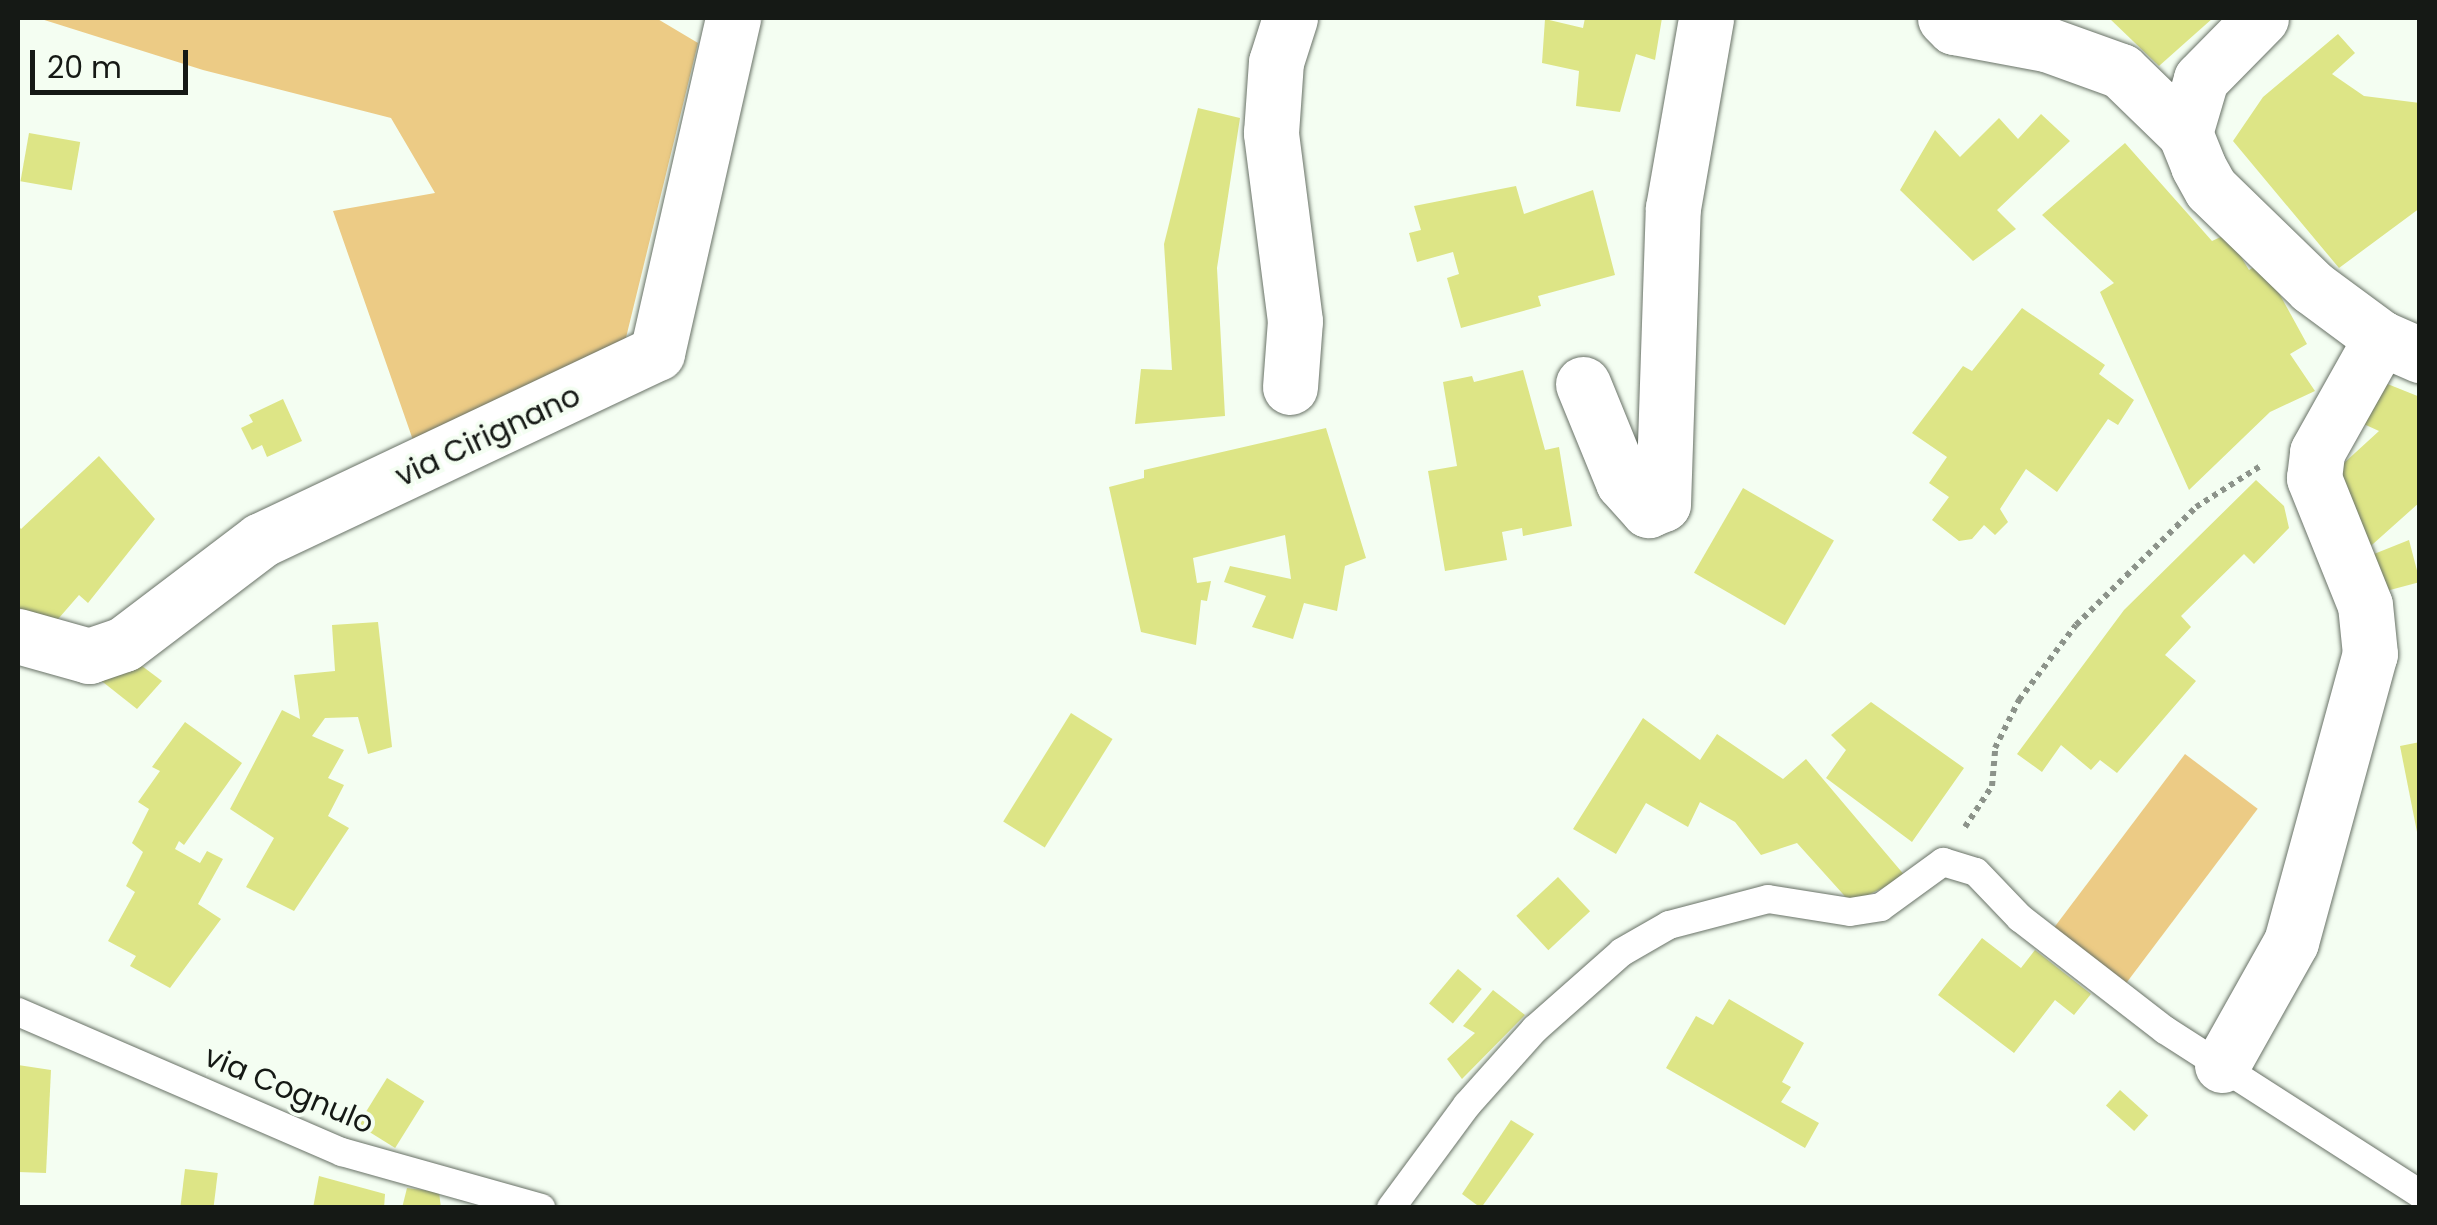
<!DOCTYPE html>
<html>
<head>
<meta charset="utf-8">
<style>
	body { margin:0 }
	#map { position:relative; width:2437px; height:1225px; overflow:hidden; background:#f4fef2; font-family:Poppins,sans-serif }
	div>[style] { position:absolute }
	.green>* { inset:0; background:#eccb85; transform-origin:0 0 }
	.building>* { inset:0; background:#dde586; transform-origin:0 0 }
	.path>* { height:6px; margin-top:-3px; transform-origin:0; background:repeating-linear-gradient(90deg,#8c938a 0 5px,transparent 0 10px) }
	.roads { filter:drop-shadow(0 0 2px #697267) drop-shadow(0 0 2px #697267) }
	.service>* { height:28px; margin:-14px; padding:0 14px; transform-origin:14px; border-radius:14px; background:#fff }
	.minor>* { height:55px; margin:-27.5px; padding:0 27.5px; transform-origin:27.5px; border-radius:27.5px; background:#fff }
	.tertiary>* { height:55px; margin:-27.5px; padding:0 27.5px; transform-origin:27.5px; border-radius:27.5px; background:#fff }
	span { translate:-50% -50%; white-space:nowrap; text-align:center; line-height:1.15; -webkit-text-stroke:8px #f4fef2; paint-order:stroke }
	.street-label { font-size:30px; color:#151915 }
	.frame { position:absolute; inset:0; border:20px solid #151915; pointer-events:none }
	.scale { position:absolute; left:30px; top:50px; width:158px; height:45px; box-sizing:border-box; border:5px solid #151915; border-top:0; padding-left:12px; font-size:30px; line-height:35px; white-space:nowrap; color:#151915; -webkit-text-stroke:8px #f4fef2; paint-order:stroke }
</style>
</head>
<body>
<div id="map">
	<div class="green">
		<div style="clip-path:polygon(38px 18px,656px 18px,698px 43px,622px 354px,414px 443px,333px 211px,435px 193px,391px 118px,203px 70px)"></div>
		<div style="left:2185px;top:754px;width:91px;height:218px;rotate:37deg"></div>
	</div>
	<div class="building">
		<div style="clip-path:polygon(1585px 18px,1662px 18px,1655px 60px,1636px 54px,1620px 112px,1576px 106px,1579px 71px,1542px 63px,1545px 19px,1583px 28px)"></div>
		<div style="clip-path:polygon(2109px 18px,2213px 18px,2159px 66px)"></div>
		<div style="clip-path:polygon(2338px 34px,2355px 53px,2332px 74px,2364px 96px,2420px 103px,2420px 208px,2339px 268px,2233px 141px,2263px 97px)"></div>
		<div style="clip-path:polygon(1198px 108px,1240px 118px,1217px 268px,1225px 416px,1135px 424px,1141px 369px,1172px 370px,1164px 244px)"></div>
		<div style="clip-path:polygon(2041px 114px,2070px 141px,1997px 210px,2016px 229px,1973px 261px,1900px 190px,1935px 130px,1960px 157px,1999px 118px,2018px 139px)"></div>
		<div style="left:29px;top:133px;width:52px;height:49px;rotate:10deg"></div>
		<div style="clip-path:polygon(2125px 143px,2212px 241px,2227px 234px,2249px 270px,2262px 262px,2307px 344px,2290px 354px,2315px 391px,2270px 412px,2189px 490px,2100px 292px,2114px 283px,2042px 215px)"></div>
		<div style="clip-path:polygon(1516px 186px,1524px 214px,1593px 190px,1615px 275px,1538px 296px,1541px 306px,1461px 328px,1447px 278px,1459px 274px,1453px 252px,1417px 262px,1409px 233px,1421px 230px,1414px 206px)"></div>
		<div style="clip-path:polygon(2022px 308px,2105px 365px,2099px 374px,2134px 400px,2118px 425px,2108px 419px,2057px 492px,2026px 469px,2000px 509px,2008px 522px,1995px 535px,1984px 525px,1972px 539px,1959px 541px,1932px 520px,1949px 497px,1929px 483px,1947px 457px,1912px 433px,1963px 366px,1972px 371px)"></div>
		<div style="clip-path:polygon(1523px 370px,1545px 450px,1559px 447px,1572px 526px,1523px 536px,1522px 528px,1502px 532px,1507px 560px,1445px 571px,1428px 471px,1457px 466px,1443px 382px,1472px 376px,1474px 382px)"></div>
		<div style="clip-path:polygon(2385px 383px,2420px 397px,2420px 502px,2364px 552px,2332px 474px,2379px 431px,2344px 415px)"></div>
		<div style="clip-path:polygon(283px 399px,302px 441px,267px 457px,262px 445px,252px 450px,241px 428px,253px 422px,249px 415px)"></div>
		<div style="clip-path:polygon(1326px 428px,1366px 558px,1345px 566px,1337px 611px,1304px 603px,1293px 639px,1252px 627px,1266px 596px,1224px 582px,1230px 566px,1291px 579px,1285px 535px,1193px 558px,1197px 583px,1211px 581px,1207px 601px,1201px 600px,1196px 645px,1141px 632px,1109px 487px,1144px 478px,1144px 470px)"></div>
		<div style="clip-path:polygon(99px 456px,155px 519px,88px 603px,79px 595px,52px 626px,18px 607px,18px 525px,21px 529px)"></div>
		<div style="clip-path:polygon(2256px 480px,2284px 506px,2289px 528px,2254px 564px,2244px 554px,2181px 616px,2191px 627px,2165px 655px,2196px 681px,2117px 773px,2100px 760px,2091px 770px,2061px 745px,2042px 772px,2017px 754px,2124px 610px)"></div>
		<div style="left:1743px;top:488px;width:105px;height:98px;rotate:30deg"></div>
		<div style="clip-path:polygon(2409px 540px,2420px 582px,2375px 594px,2364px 558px)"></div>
		<div style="clip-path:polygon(378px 622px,392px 747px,368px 754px,358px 717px,325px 718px,312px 736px,344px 750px,328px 778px,344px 785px,328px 816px,349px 828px,294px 911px,246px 887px,274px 838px,230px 809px,282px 710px,300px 719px,294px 675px,335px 671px,332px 625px)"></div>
		<div style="clip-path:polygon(122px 651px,162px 681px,137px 709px,94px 675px)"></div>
		<div style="clip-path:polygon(1871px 702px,1964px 768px,1912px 842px,1826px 778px,1846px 750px,1831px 735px)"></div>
		<div style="left:1071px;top:713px;width:49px;height:128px;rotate:32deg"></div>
		<div style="clip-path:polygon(1643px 718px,1700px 760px,1717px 734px,1783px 779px,1806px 759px,1906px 877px,1851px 903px,1797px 843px,1761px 855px,1735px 822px,1700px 802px,1688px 827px,1646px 803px,1616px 854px,1573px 829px)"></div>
		<div style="clip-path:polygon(185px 722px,242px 763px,184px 845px,179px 841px,175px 849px,200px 863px,207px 851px,223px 859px,198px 904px,221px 919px,170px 988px,130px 966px,136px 956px,108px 941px,135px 892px,126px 886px,143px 852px,132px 843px,149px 809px,138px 802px,160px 771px,152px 767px)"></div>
		<div style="clip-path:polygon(2420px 742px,2420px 837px,2418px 837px,2400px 746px)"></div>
		<div style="left:1558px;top:877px;width:47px;height:57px;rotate:47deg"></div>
		<div style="clip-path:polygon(1982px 938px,2021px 968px,2035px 950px,2091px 994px,2074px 1015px,2055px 1000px,2014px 1053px,1938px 995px)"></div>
		<div style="left:1458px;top:969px;width:31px;height:45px;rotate:40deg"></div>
		<div style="clip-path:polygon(1493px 990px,1525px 1015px,1462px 1079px,1447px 1059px,1475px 1033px,1463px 1026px)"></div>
		<div style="clip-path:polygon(1729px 999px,1804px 1043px,1782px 1082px,1791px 1087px,1781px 1102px,1819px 1123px,1805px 1148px,1666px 1068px,1696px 1016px,1713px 1025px)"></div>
		<div style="clip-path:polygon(18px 1065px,51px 1070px,46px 1173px,18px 1172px)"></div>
		<div style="left:387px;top:1078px;width:44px;height:55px;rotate:32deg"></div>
		<div style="left:2120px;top:1090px;width:38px;height:21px;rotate:42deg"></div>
		<div style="clip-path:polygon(1511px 1120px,1534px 1134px,1481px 1208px,1462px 1194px)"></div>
		<div style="left:185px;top:1169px;width:33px;height:39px;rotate:7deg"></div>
		<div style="clip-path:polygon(319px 1176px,385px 1194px,384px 1208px,313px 1208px)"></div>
		<div style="clip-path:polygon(407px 1188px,439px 1192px,441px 1208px,402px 1208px)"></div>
	</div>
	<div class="path">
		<div style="left:1965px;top:827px;width:49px;rotate:-56.6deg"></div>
		<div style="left:1992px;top:786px;width:38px;rotate:-85deg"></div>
		<div style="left:1995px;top:748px;width:54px;rotate:-63.4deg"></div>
		<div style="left:2019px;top:700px;width:94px;rotate:-52.8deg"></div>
		<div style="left:2076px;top:625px;width:168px;rotate:-44.5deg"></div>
		<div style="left:2196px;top:507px;width:75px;rotate:-32.4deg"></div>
	</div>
	<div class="roads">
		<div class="service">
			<div style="left:18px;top:1012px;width:353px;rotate:23.4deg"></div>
			<div style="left:342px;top:1152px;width:207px;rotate:15.7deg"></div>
			<div style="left:1391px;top:1208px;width:128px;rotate:-53.6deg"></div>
			<div style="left:1467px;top:1105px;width:102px;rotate:-48.2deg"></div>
			<div style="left:1535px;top:1029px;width:116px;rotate:-41.5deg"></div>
			<div style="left:1622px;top:952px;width:54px;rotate:-29.9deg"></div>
			<div style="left:1669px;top:925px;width:102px;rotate:-14.7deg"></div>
			<div style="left:1768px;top:899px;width:83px;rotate:9deg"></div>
			<div style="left:1850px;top:912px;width:31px;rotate:-9deg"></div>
			<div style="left:1881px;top:907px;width:77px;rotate:-36deg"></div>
			<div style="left:1943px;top:862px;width:34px;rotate:17deg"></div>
			<div style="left:1976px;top:872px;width:64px;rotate:46.3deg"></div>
			<div style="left:2020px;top:918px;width:183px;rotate:37.7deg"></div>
			<div style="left:2165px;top:1030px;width:303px;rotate:32.7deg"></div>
		</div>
		<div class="minor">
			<div style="left:1945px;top:18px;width:13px;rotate:45deg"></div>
			<div style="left:1954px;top:27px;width:94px;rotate:10.5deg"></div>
			<div style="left:2046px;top:44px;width:80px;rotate:19.8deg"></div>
			<div style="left:2121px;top:71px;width:89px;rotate:44.1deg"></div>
			<div style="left:1583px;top:384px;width:106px;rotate:67.8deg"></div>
			<div style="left:1623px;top:482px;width:38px;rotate:48deg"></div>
			<div style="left:1648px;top:510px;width:16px;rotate:-22deg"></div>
			<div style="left:1663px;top:504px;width:296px;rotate:-88.1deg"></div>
			<div style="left:1673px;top:208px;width:193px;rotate:-80.1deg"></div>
			<div style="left:1290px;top:387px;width:66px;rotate:-85.7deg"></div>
			<div style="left:1295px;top:321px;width:190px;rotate:-97.3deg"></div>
			<div style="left:1271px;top:133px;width:71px;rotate:-86deg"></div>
			<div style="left:1276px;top:62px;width:46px;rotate:-72.3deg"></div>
			<div style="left:18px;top:636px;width:74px;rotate:15.7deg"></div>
			<div style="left:89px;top:656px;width:37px;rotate:-19deg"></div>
			<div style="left:124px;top:644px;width:172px;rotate:-37.2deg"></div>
			<div style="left:261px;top:540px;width:438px;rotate:-25.3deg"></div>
			<div style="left:657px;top:353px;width:344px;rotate:-77.2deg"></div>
			<div style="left:2222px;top:1065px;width:141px;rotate:-60.7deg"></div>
			<div style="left:2291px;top:942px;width:299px;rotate:-74.7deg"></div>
			<div style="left:2370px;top:654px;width:49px;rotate:-95.8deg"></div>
			<div style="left:2365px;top:605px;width:137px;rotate:-111.9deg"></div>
			<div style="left:2314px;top:478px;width:26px;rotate:-83deg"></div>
			<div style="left:2317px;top:452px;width:131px;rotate:-60.7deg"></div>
		</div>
		<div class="tertiary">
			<div style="left:2261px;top:18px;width:86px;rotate:134.5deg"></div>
			<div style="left:2201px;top:79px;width:56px;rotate:106.5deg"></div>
			<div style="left:2185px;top:133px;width:35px;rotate:68deg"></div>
			<div style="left:2198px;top:166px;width:26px;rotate:61deg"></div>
			<div style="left:2211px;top:189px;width:141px;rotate:44.1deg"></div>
			<div style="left:2312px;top:287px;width:86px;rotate:36.5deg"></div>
			<div style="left:2381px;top:338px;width:43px;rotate:23.6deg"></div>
		</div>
	</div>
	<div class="street-label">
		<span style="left:488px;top:436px;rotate:-25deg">via Cirignano</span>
		<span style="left:289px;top:1090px;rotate:23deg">via Cognulo</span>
	</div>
	<div class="frame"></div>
	<div class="scale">20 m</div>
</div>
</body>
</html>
